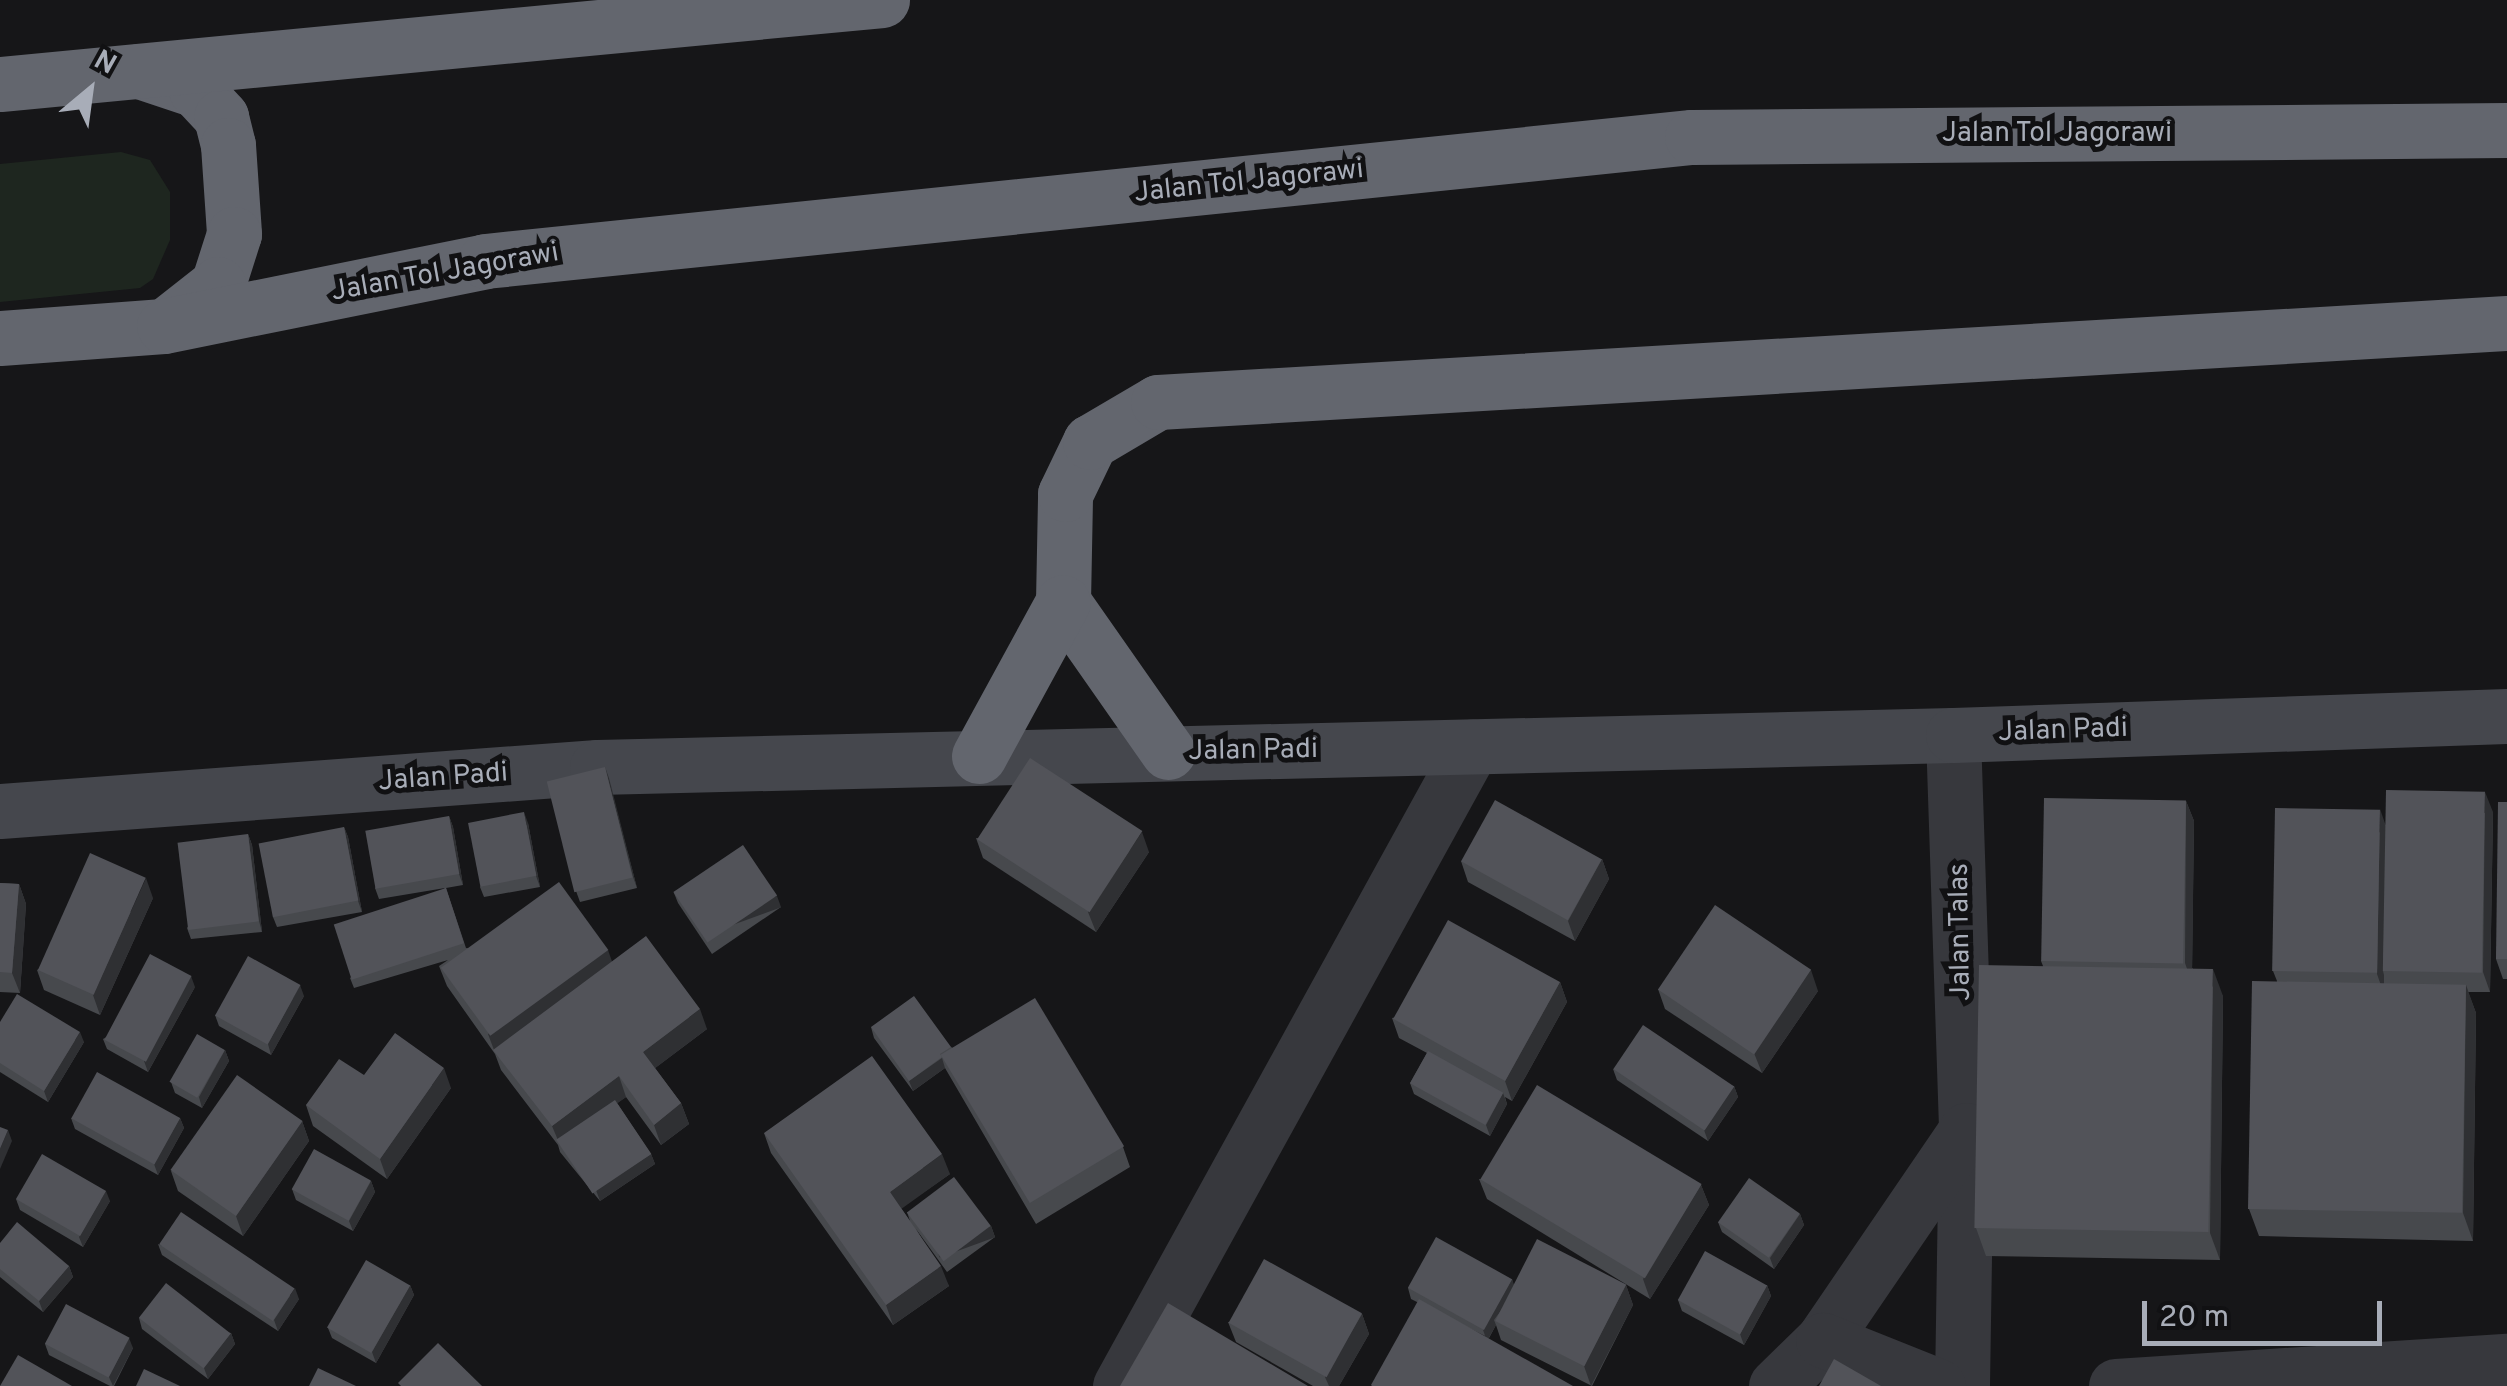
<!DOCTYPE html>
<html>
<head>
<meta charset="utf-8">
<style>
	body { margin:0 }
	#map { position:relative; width:2507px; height:1386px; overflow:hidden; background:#161618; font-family:Overpass,sans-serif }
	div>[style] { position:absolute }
	.green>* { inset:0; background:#1e261f }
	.street>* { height:55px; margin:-27.5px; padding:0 27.5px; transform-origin:27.5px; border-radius:27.5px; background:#37383d }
	.secondary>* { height:55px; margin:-27.5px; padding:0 27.5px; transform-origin:27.5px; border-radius:27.5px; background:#45474d }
	.highway>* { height:55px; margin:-27.5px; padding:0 27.5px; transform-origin:27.5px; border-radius:27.5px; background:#63666e }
	.wall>* { inset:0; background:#47494d }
	.shaded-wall>* { inset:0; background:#2f3033; transform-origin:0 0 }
	.building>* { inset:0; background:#525359; transform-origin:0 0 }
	span { translate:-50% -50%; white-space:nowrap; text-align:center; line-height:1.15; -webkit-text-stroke:10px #111113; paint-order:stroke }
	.street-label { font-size:28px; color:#a8adb8 }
	.north { position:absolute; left:40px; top:40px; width:100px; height:100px; -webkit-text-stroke:8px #111113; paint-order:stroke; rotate:29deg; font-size:28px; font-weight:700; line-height:40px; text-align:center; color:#a8adb8 }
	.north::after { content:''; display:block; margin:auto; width:35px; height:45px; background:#a8adb8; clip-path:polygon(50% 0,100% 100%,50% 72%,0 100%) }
	.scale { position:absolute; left:2142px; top:1301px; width:240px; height:45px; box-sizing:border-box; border:5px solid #a8adb8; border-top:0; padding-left:12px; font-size:30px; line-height:35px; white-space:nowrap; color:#a8adb8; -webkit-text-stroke:8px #111113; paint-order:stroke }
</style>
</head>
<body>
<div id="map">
	<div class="green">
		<div style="clip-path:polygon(121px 152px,150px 160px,170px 192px,170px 240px,153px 279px,140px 288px,0 302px,0 164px)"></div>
	</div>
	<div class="street">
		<div style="left:1953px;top:735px;width:395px;rotate:88.1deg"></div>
		<div style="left:1966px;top:1130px;width:256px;rotate:90.9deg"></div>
		<div style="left:1823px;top:1340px;width:254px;rotate:-55.7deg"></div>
		<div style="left:1120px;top:1386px;width:730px;rotate:-61.15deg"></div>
		<div style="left:1776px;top:1386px;width:66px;rotate:-44.4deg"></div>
		<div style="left:1823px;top:1340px;width:124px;rotate:21.8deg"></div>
		<div style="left:2116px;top:1386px;width:392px;rotate:-3.7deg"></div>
	</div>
	<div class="secondary">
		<div style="left:0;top:811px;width:599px;rotate:-4.22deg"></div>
		<div style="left:597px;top:767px;width:1356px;rotate:-1.35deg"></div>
		<div style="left:1953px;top:735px;width:554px;rotate:-1.96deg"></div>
	</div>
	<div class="highway">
		<div style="left:139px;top:71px;width:60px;rotate:18.4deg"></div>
		<div style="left:196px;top:90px;width:37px;rotate:47deg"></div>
		<div style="left:221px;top:117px;width:29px;rotate:76deg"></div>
		<div style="left:228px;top:145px;width:89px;rotate:86.1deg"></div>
		<div style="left:234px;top:234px;width:52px;rotate:107.7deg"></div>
		<div style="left:218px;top:284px;width:66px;rotate:141.7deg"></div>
		<div style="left:0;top:84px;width:886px;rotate:-5.44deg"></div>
		<div style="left:0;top:338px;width:164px;rotate:-4.2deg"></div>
		<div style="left:164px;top:326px;width:328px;rotate:-11.4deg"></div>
		<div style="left:485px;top:261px;width:1213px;rotate:-5.87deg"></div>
		<div style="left:1692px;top:137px;width:815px;rotate:-0.49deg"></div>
		<div style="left:1168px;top:752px;width:183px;rotate:-125deg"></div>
		<div style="left:1063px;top:602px;width:108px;rotate:-88.9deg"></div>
		<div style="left:1065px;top:494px;width:58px;rotate:-64.3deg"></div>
		<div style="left:1090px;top:442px;width:79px;rotate:-30.5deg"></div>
		<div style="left:1158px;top:402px;width:1351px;rotate:-3.35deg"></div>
		<div style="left:979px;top:756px;width:175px;rotate:-61.4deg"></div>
	</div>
	<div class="wall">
		<div style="clip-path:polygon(605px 767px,637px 888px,580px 902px,576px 891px)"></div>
		<div style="clip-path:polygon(2186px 801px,2194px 821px,2192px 968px,2223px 996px,2220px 1260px,1986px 1256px,1976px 1228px,2043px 966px,2041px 961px)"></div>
		<div style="clip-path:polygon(2507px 802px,2507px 979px,2503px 979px,2496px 959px)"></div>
		<div style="clip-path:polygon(2493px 812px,2490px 992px,2468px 992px,2476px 1013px,2473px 1241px,2259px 1236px,2249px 1209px,2277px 981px,2273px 971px,2385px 825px)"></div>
		<div style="clip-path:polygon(449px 816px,453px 827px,463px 885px,446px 888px,466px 948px,612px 962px,707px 1029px,655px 1068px,681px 1103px,689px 1124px,661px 1145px,626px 1097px,617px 1103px,651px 1154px,655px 1164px,600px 1201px,560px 1152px,558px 1145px,501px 1070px,495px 1054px,447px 986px,439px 966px,448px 960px,354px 988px,350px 978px,445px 888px,379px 899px,375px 888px)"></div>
		<div style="clip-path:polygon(528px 823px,540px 887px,484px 897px,480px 887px)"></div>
		<div style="clip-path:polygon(344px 827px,348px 837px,362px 912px,277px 927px,273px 917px)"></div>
		<div style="clip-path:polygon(248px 834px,252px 845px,262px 932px,191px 939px,187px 928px)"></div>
		<div style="clip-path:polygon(976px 838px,1149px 852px,1096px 932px,983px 858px)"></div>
		<div style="clip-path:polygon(1602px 859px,1609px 879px,1575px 941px,1468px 882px,1461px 861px)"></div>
		<div style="clip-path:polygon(0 883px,19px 884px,26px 904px,20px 993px,0 992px)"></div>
		<div style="clip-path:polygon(674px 893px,781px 907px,712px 954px,678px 903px)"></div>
		<div style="clip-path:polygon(153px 898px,100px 1015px,44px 990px,37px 970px)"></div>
		<div style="clip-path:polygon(1560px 982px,1567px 1002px,1512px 1101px,1505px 1097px,1507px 1104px,1490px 1136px,1414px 1094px,1410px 1083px,1427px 1053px,1399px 1038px,1392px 1018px)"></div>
		<div style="clip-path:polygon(195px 987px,148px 1072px,107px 1049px,103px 1039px)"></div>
		<div style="clip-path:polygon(1658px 989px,1818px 991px,1762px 1073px,1665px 1009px)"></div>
		<div style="clip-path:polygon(304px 996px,271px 1055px,219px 1026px,215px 1015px)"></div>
		<div style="clip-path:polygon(0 1022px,84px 1042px,48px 1102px,0 1072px)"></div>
		<div style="clip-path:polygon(871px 1027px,951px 1047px,1123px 1147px,1130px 1167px,1036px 1224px,945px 1068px,913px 1091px,874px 1038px)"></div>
		<div style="clip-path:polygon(225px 1050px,229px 1061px,202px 1108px,175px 1093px,171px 1082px)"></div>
		<div style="clip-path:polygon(1613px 1069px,1734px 1086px,1738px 1097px,1708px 1141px,1617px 1080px)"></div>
		<div style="clip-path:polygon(364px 1075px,451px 1088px,387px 1179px,313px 1126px,306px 1105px)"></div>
		<div style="clip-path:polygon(71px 1118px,180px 1118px,184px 1128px,158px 1175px,75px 1129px)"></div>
		<div style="clip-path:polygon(302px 1121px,309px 1141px,243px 1236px,178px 1191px,171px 1171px)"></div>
		<div style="clip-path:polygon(764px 1133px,950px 1174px,901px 1208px,910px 1221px,907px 1212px,991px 1226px,995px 1237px,947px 1272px,916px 1229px,949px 1286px,893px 1325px,771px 1153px)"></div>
		<div style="clip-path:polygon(1479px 1179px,1701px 1185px,1709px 1205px,1650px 1299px,1487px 1199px)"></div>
		<div style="clip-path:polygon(371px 1181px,375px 1192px,353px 1231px,296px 1200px,292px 1189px)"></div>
		<div style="clip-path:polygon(16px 1199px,110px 1201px,83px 1247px,20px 1210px)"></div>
		<div style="clip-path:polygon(1800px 1214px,1804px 1225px,1774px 1269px,1722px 1232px,1718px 1222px)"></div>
		<div style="clip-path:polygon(0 1243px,69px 1266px,73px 1277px,43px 1312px,0 1277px)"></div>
		<div style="clip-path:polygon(158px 1244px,299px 1299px,278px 1331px,162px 1255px)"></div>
		<div style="clip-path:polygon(1512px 1279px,1513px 1284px,1626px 1285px,1633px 1305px,1592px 1386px,1501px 1340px,1496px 1325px,1489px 1338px,1411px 1299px,1408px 1288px)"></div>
		<div style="clip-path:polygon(410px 1285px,414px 1295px,376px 1363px,332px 1338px,328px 1328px)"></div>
		<div style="clip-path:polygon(1767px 1285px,1771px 1296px,1744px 1345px,1682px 1311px,1678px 1300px)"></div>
		<div style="clip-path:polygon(1362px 1314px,1369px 1334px,1339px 1386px,1313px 1386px,1236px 1342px,1228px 1322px)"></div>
		<div style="clip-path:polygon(139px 1318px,231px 1333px,235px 1344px,208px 1379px,142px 1329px)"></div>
		<div style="clip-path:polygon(45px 1344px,133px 1348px,114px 1386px,110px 1386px,49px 1355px)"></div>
	</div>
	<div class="shaded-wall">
		<div style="clip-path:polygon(605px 767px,609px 778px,637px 888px,633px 877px)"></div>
		<div style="clip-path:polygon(2485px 792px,2493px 812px,2490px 992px,2483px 972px)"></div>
		<div style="clip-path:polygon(2186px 801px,2194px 821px,2192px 983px,2185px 963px)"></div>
		<div style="clip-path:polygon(2380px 809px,2387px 829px,2383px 971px,2384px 975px,2384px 994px,2377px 974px)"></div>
		<div style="clip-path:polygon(524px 812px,528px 823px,540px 887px,536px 876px)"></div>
		<div style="clip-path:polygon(449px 816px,453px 827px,463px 885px,459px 874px)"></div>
		<div style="clip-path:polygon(344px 827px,348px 837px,362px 912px,358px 901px)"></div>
		<div style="clip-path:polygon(1142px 832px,1149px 852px,1096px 932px,1088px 912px)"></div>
		<div style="clip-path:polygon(248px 834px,252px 845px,262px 932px,259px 921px)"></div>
		<div style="clip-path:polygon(1602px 859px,1609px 879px,1575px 941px,1568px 921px)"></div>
		<div style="clip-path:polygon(146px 878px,153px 898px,100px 1015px,93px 995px)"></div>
		<div style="clip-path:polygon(19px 884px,26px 904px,20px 993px,12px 973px)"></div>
		<div style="left:777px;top:896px;width:12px;height:83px;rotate:70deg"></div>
		<div style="clip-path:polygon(608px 950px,615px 970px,494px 1050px,488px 1034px)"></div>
		<div style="clip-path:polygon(2213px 969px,2223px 996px,2220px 1260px,2210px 1233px)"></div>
		<div style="clip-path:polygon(1811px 970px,1818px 991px,1762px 1073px,1754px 1053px)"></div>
		<div style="clip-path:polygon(191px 976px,195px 987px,148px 1072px,144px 1061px)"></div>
		<div style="clip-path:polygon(1560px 982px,1567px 1002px,1512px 1101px,1505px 1081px)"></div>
		<div style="clip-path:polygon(300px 985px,304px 996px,271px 1055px,268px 1044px)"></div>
		<div style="clip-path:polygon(2466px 985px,2476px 1013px,2473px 1241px,2463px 1213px)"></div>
		<div style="clip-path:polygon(700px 1009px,707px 1029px,650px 1072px,643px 1052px)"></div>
		<div style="clip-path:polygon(80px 1032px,84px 1042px,48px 1102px,44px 1091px)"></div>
		<div style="clip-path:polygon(225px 1050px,229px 1061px,202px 1108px,199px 1097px)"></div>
		<div style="clip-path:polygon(942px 1058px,945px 1068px,913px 1091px,909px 1081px)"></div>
		<div style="clip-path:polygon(444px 1068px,451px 1088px,387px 1179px,380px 1159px)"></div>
		<div style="clip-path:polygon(619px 1076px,626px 1097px,560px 1145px,552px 1126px)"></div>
		<div style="clip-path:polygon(1734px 1086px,1738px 1097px,1708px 1141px,1704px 1130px)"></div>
		<div style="clip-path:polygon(1503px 1093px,1507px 1104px,1490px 1136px,1486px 1125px)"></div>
		<div style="clip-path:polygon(681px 1103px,689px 1124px,661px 1145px,654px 1125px)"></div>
		<div style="clip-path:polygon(180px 1118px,184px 1128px,158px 1175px,154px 1164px)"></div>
		<div style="clip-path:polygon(302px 1121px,309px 1141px,243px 1236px,236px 1216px)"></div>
		<div style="clip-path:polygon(8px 1130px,12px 1141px,0 1169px,0 1149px)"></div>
		<div style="clip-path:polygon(651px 1154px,655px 1164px,600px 1201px,596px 1190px)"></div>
		<div style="clip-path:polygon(942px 1154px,950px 1174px,897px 1212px,890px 1192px)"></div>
		<div style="clip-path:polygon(371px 1181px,375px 1192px,353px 1231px,349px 1221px)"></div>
		<div style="clip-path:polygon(1701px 1185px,1709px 1205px,1650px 1299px,1643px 1279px)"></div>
		<div style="clip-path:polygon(106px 1191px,110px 1201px,83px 1247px,79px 1237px)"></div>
		<div style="clip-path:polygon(1800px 1214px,1804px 1225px,1774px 1269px,1770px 1258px)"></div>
		<div style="left:991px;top:1226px;width:12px;height:59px;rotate:70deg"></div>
		<div style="clip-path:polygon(69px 1266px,73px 1277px,43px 1312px,39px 1301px)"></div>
		<div style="clip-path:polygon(941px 1266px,949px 1286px,893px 1325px,886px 1305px)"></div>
		<div style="clip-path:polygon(1512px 1279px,1516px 1290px,1494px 1320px,1496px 1325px,1487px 1341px,1483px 1330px)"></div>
		<div style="clip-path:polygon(410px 1285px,414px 1295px,376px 1363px,372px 1352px)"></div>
		<div style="clip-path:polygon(1626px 1285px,1633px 1305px,1591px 1386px,1584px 1366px)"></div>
		<div style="clip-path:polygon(1767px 1285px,1771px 1296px,1744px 1345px,1740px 1334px)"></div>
		<div style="clip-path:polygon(295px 1288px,299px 1299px,278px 1331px,274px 1320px)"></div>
		<div style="clip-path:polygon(1362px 1314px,1369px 1334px,1339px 1386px,1329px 1386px,1325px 1377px)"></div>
		<div style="clip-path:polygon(231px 1333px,235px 1344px,208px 1379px,204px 1368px)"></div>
		<div style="clip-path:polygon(129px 1338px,133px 1348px,113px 1386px,109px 1377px)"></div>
	</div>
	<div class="building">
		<div style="left:1030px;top:758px;width:134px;height:97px;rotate:33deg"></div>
		<div style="left:605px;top:767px;width:114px;height:60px;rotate:76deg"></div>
		<div style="left:2386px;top:790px;width:99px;height:181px;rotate:1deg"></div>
		<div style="left:2044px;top:798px;width:142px;height:163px;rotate:1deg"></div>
		<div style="left:1495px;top:800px;width:122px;height:70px;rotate:29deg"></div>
		<div style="clip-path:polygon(2498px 802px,2507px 802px,2507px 959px,2496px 959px)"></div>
		<div style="left:2275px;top:808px;width:105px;height:163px;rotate:1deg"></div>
		<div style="left:524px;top:812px;width:65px;height:57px;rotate:79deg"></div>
		<div style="left:449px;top:816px;width:59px;height:85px;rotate:80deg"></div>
		<div style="left:344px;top:827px;width:75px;height:87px;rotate:79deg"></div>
		<div style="left:248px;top:834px;width:88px;height:71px;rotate:83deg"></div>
		<div style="left:743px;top:845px;width:61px;height:84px;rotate:56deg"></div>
		<div style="left:90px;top:853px;width:61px;height:128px;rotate:24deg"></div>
		<div style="left:559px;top:882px;width:84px;height:146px;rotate:54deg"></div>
		<div style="clip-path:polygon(0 883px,19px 884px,12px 973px,0 972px)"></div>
		<div style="left:446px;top:888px;width:58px;height:118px;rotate:72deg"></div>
		<div style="left:1715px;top:905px;width:116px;height:102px;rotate:34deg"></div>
		<div style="left:1448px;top:920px;width:128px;height:113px;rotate:29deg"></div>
		<div style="clip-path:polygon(646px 936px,700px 1009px,643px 1052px,681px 1103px,654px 1125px,619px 1076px,552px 1126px,493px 1050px)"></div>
		<div style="left:150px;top:954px;width:47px;height:97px;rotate:28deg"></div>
		<div style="left:248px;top:956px;width:60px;height:68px;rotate:29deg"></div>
		<div style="left:1979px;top:965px;width:234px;height:263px;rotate:1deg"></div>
		<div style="left:2252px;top:981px;width:214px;height:228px;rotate:1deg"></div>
		<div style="clip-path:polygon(17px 994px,80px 1032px,44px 1091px,0 1063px,0 1022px)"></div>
		<div style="clip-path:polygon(914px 996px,951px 1047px,940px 1054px,942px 1057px,909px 1081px,871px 1027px)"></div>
		<div style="left:1035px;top:998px;width:173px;height:110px;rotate:59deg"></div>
		<div style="left:1643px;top:1025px;width:110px;height:53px;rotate:34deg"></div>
		<div style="clip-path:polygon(395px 1033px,444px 1068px,380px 1159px,306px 1105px,339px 1059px,364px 1075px)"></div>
		<div style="left:197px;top:1034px;width:32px;height:55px;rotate:30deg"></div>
		<div style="left:1428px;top:1051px;width:86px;height:37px;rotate:29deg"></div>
		<div style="clip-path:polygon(872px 1056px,942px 1154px,890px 1192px,941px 1266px,886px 1305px,764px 1133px)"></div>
		<div style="left:97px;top:1072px;width:95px;height:53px;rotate:29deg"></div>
		<div style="left:237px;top:1075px;width:80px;height:116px;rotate:35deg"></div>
		<div style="left:1537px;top:1085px;width:192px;height:110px;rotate:31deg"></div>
		<div style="left:615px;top:1100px;width:65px;height:71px;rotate:56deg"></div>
		<div style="clip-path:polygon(0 1127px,8px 1130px,0 1149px)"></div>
		<div style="left:314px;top:1149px;width:65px;height:46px;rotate:29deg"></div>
		<div style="left:42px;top:1154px;width:74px;height:52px;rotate:30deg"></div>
		<div style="left:954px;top:1177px;width:61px;height:59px;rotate:53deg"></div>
		<div style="left:1749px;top:1178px;width:62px;height:54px;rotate:35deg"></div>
		<div style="left:181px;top:1212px;width:137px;height:39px;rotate:34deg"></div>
		<div style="clip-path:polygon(17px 1222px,69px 1266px,39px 1301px,0 1269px,0 1243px)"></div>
		<div style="left:1436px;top:1237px;width:87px;height:58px;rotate:29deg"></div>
		<div style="left:1537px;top:1239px;width:100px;height:92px;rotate:27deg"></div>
		<div style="left:1705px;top:1251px;width:71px;height:56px;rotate:29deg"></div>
		<div style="left:1264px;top:1259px;width:112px;height:73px;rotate:29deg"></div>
		<div style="left:366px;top:1260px;width:51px;height:78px;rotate:30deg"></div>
		<div style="left:166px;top:1283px;width:82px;height:44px;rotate:38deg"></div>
		<div style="clip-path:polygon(1419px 1299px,1573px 1386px,1372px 1386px,1371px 1385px)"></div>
		<div style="clip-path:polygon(1168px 1303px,1308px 1386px,1120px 1386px)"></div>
		<div style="left:66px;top:1304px;width:72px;height:45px;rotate:28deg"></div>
		<div style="clip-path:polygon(438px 1343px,482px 1386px,401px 1386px,398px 1383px)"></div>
		<div style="clip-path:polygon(18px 1355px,72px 1386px,0 1386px)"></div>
		<div style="clip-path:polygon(1834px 1359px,1881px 1386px,1819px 1386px)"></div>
		<div style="clip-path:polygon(318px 1368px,356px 1386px,309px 1386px)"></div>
		<div style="clip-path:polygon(144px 1369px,180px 1386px,136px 1386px)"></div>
	</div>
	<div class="street-label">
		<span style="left:2057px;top:134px">Jalan Tol Jagorawi</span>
		<span style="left:1249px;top:182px;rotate:-6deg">Jalan Tol Jagorawi</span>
		<span style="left:445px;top:273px;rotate:-10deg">Jalan Tol Jagorawi</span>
		<span style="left:2063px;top:731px;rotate:-2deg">Jalan Padi</span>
		<span style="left:1253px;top:751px;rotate:-1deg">Jalan Padi</span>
		<span style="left:443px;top:778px;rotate:-4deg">Jalan Padi</span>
		<span style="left:1961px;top:932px;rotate:-91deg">Jalan Talas</span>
	</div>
	<div class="north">N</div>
	<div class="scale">20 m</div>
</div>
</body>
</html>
